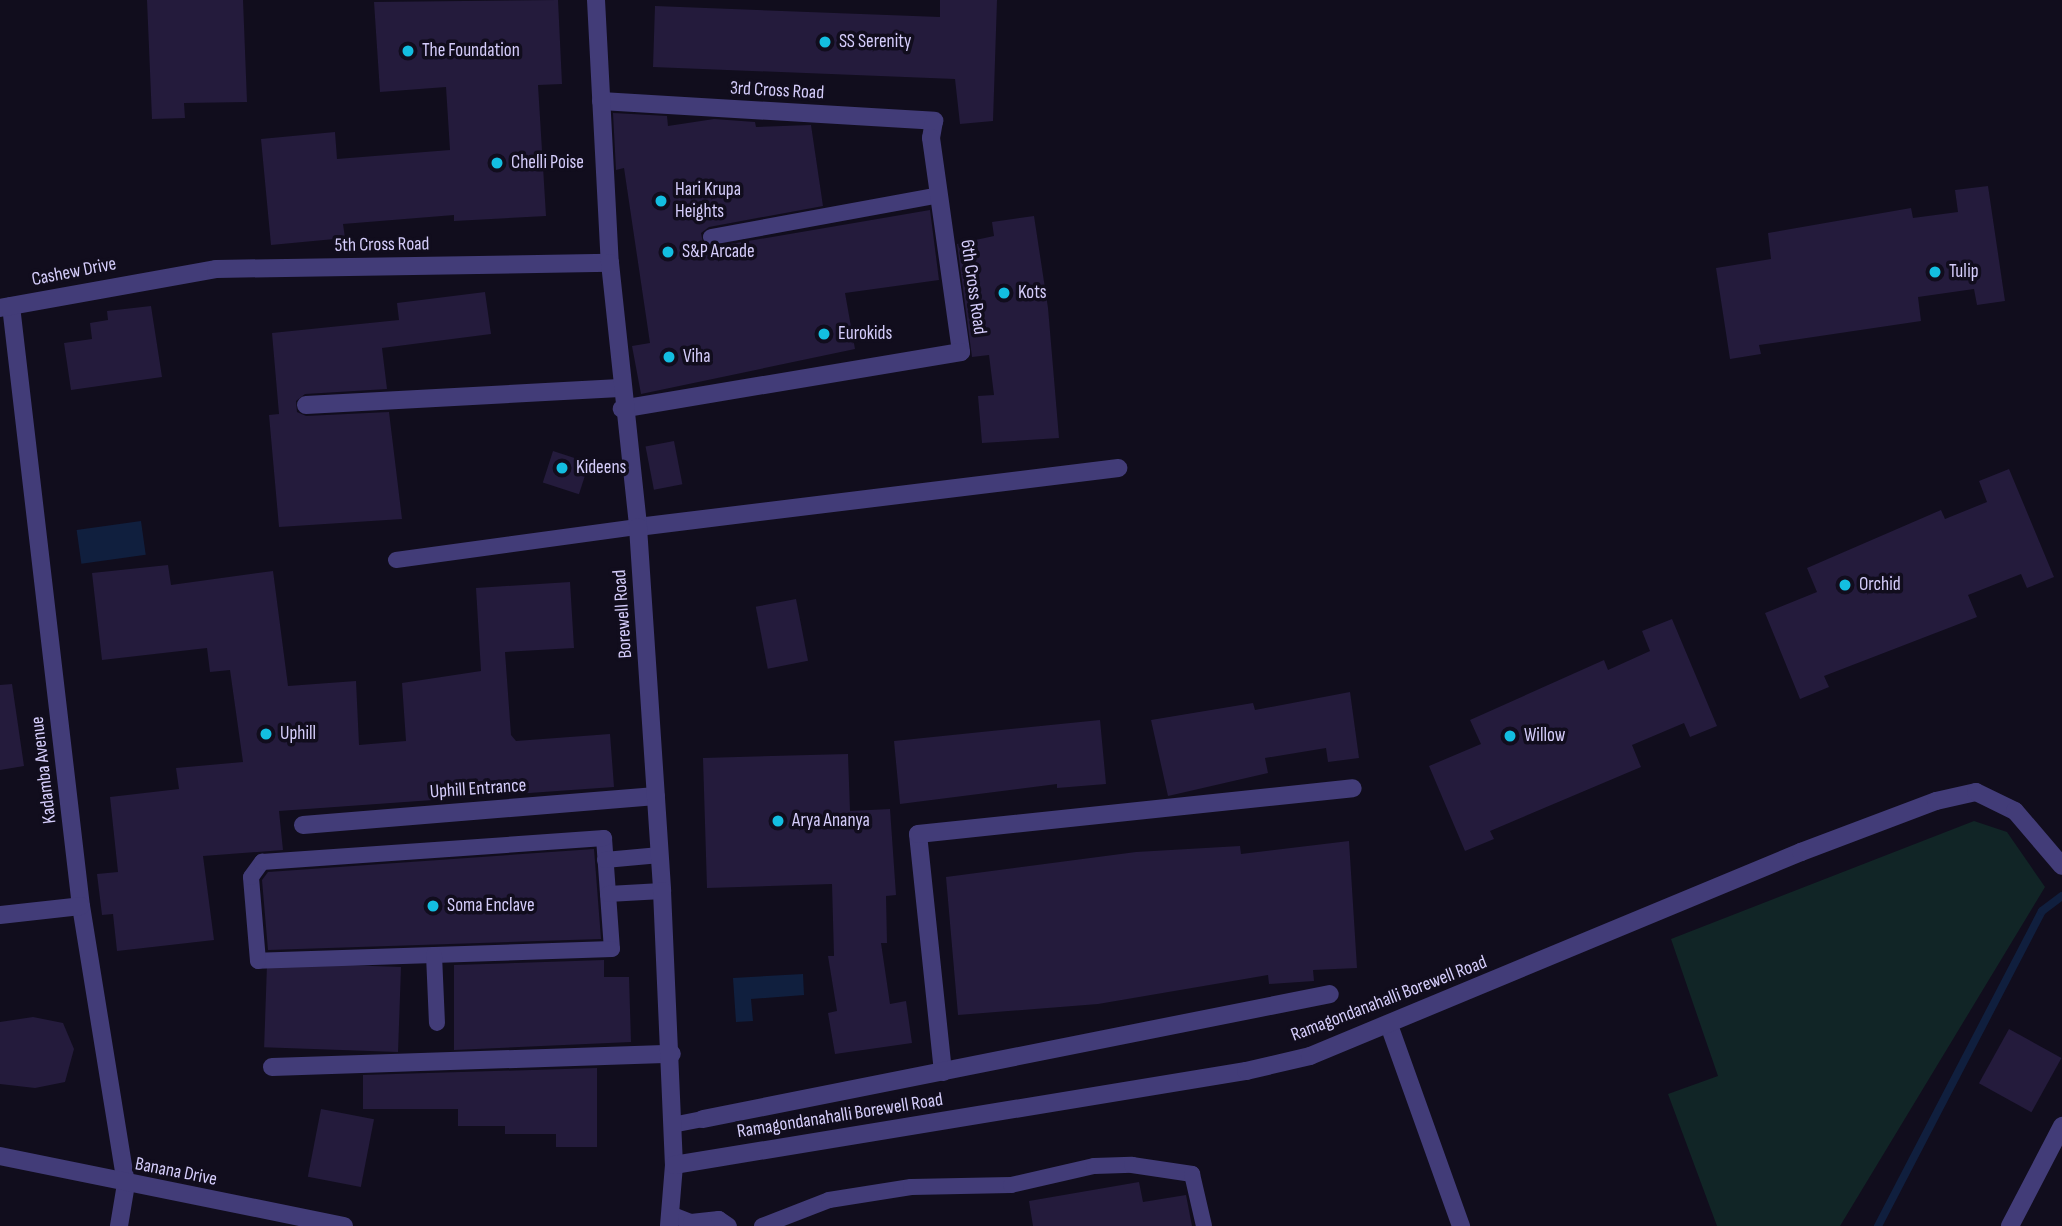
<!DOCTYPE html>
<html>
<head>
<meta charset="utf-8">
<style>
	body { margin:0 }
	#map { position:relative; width:2062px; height:1226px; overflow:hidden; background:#110d1d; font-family:"Sofia Sans Condensed",sans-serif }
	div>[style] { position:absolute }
	.green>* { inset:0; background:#112526 }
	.water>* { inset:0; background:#101f3e; transform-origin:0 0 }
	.stream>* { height:8px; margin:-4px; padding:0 4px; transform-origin:4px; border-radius:4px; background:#101f3e }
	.building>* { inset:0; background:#241b3c; transform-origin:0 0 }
	.service>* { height:16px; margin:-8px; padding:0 8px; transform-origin:8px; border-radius:8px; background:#423c78 }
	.minor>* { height:18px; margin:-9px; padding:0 9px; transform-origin:9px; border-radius:9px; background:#423c78 }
	.tertiary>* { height:18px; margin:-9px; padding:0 9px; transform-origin:9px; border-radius:9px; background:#423c78 }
	.dots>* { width:19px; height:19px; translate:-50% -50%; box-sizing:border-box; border:4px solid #110d1d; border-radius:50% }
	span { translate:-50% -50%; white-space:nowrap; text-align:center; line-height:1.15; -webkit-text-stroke:7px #110d1d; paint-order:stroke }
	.poi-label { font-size:19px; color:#d5cdfb }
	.left { translate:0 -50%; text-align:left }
	.street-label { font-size:19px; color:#d5cdfb }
</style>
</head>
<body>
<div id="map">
	<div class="green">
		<div style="clip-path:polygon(1974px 821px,2007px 832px,2045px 887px,1840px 1226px,1717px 1226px,1668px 1094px,1718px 1076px,1671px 939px)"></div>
	</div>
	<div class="water">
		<div style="left:141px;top:521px;width:34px;height:65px;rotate:82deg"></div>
		<div style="clip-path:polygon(803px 974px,804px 995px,751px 999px,753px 1021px,736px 1022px,733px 978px)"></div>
	</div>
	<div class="stream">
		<div style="left:1878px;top:1226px;width:355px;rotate:-62.5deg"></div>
		<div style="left:2042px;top:911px;width:25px;rotate:-37deg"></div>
	</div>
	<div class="building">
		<div style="clip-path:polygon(147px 0,243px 0,247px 102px,184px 103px,185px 118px,152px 119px)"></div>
		<div style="clip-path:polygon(558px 0,562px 84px,538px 85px,546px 216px,454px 221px,454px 215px,343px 224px,345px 238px,271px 245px,261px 139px,335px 132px,337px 159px,450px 150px,446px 87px,380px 92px,374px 2px)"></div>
		<div style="clip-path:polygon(940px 0,997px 0,993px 121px,960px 124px,955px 79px,653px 67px,655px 6px,940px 17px)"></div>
		<div style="clip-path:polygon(613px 113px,667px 116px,668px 126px,714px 119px,755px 122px,756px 127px,811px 125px,823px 206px,709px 227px,701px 233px,703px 243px,713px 247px,930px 210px,939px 280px,845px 293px,855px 349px,641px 394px,632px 346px,650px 343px,624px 168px,616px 170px)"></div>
		<div style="clip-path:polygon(1988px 186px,2005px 301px,1977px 305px,1974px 289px,1918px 297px,1921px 321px,1759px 345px,1761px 354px,1730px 359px,1716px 268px,1771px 259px,1768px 233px,1911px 208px,1913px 218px,1958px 212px,1955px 190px)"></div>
		<div style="clip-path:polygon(1034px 216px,1048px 308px,1059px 438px,982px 443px,978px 396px,994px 395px,989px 355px,972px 357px,957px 244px,994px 236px,992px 222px)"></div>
		<div style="clip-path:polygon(485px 292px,491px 334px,382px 348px,387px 389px,305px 394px,296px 401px,297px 412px,306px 416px,389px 412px,402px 519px,279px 527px,269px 415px,279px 414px,272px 333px,399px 320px,397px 303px)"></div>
		<div style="clip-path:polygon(151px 306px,162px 377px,71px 390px,64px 343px,92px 339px,90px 323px,108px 320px,107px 311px)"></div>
		<div style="left:674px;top:441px;width:44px;height:29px;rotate:79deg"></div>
		<div style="left:553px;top:451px;width:38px;height:33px;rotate:18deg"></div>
		<div style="clip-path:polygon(2009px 469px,2054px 577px,2027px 588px,2021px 574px,1968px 595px,1977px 617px,1824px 676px,1829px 687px,1800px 699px,1765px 613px,1817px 592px,1807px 568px,1941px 510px,1945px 519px,1987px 502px,1979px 481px)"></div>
		<div style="clip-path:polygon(168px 565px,171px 585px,273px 571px,288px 686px,356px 681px,359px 745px,406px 741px,402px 683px,481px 671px,476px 588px,570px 582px,574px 648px,505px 652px,511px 735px,516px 741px,610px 734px,614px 787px,279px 811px,283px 850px,203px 856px,214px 940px,117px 951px,113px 914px,102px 915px,97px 874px,118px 872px,110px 797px,179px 789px,176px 768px,243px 762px,230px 670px,210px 672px,207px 648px,102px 660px,92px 573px)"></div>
		<div style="left:796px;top:599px;width:63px;height:41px;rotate:79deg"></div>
		<div style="clip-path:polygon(1672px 619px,1717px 726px,1690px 737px,1684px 723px,1632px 745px,1641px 767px,1490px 831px,1494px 839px,1465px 851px,1429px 766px,1481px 744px,1470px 720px,1604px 660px,1608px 670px,1650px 651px,1642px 631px)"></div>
		<div style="clip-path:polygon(12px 684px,24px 766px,0 770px,0 685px)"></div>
		<div style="clip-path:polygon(1350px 692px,1359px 758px,1328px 762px,1326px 748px,1265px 758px,1268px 773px,1168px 796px,1151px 720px,1253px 703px,1255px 710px)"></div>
		<div style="clip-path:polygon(1100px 720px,1106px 784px,1057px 788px,1057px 784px,900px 804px,894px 741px)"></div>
		<div style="clip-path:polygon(848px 754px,850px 811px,890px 809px,896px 895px,886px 896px,887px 943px,881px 943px,890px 1004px,906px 1001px,912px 1043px,835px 1054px,828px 1013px,837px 1011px,828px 956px,834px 956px,832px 884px,707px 888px,703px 758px)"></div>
		<div style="clip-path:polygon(1349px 841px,1357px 968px,1313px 970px,1314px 981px,1269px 984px,1268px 975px,1098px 1004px,958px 1015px,946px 877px,1136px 852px,1240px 846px,1241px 854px)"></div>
		<div style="clip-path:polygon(594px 849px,601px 939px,268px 950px,262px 880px,268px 872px)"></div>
		<div style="clip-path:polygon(604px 960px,604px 977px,629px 977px,631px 1042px,454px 1050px,454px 965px)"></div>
		<div style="left:401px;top:967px;width:85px;height:134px;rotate:92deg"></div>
		<div style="clip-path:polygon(33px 1017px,63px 1023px,74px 1049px,65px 1082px,35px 1088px,0 1084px,0 1022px)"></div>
		<div style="left:2009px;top:1029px;width:60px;height:62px;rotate:29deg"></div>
		<div style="clip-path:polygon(597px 1068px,597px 1147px,556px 1147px,556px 1134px,505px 1134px,505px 1126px,458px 1126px,458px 1109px,363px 1109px,363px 1075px)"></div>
		<div style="left:321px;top:1109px;width:54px;height:69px;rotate:11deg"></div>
		<div style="clip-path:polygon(1139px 1182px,1143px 1202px,1186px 1195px,1192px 1226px,1033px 1226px,1029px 1201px)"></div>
	</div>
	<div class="service">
		<div style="left:711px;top:237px;width:232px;rotate:-10.4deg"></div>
		<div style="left:396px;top:560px;width:244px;rotate:-7.8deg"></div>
		<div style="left:604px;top:838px;width:111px;rotate:85.9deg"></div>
		<div style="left:612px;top:949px;width:354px;rotate:178.1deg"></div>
		<div style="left:258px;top:961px;width:84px;rotate:-94.8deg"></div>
		<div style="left:251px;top:877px;width:19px;rotate:-54deg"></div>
		<div style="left:262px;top:862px;width:343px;rotate:-4deg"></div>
		<div style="left:605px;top:860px;width:55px;rotate:-5.2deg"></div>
		<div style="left:608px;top:894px;width:54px;rotate:-3.2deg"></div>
		<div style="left:434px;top:955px;width:68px;rotate:87.5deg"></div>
		<div style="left:672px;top:1125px;width:32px;rotate:-11deg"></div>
		<div style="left:670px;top:1214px;width:22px;rotate:21deg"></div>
		<div style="left:691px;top:1222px;width:28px;rotate:-6deg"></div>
		<div style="left:719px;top:1219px;width:12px;rotate:35deg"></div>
		<div style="left:762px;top:1226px;width:72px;rotate:-21.2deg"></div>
		<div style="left:829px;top:1200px;width:83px;rotate:-9deg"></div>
		<div style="left:911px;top:1187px;width:100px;rotate:-1.1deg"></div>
		<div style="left:1011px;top:1185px;width:85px;rotate:-12.9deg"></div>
		<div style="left:1094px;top:1166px;width:38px;rotate:-2deg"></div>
		<div style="left:1132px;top:1165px;width:61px;rotate:8.5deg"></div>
		<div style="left:1192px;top:1174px;width:53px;rotate:77deg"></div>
	</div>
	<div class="minor">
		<div style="left:601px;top:101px;width:334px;rotate:3.4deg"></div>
		<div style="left:934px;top:121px;width:17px;rotate:100deg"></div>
		<div style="left:931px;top:138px;width:216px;rotate:82deg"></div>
		<div style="left:961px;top:352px;width:344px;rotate:170.5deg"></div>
		<div style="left:11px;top:306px;width:604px;rotate:83.35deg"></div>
		<div style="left:81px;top:906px;width:282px;rotate:80.8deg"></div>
		<div style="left:126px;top:1184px;width:43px;rotate:99.5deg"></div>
		<div style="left:0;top:308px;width:219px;rotate:-10.2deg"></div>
		<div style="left:216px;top:269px;width:394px;rotate:-0.9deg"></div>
		<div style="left:306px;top:405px;width:314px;rotate:-3.1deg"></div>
		<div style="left:638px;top:527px;width:484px;rotate:-7deg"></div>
		<div style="left:303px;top:825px;width:354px;rotate:-4.7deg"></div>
		<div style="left:0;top:915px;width:81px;rotate:-6.3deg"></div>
		<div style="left:1389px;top:1025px;width:214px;rotate:70.3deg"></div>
		<div style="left:272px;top:1067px;width:400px;rotate:-1.9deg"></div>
		<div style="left:943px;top:1072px;width:239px;rotate:-96deg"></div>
		<div style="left:918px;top:834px;width:437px;rotate:-6deg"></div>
		<div style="left:703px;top:1119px;width:639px;rotate:-11.27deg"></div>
		<div style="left:0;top:1156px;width:351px;rotate:11.5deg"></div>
		<div style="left:2010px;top:1226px;width:113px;rotate:-62.5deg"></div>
	</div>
	<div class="tertiary">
		<div style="left:596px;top:0;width:263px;rotate:87deg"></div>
		<div style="left:610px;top:263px;width:265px;rotate:83.9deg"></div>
		<div style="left:638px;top:527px;width:365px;rotate:86.2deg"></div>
		<div style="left:662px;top:891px;width:274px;rotate:87.5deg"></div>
		<div style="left:674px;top:1165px;width:61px;rotate:94.7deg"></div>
		<div style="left:674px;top:1165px;width:580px;rotate:-9.33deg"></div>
		<div style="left:1246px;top:1071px;width:66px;rotate:-13.2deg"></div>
		<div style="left:1310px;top:1056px;width:532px;rotate:-22.56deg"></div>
		<div style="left:1801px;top:852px;width:144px;rotate:-20.7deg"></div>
		<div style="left:1936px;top:801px;width:41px;rotate:-12.7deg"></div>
		<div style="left:1976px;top:792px;width:43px;rotate:26deg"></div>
		<div style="left:2015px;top:811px;width:72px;rotate:49.5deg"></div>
	</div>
	<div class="dots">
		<div style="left:825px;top:42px;background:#13bee1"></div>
		<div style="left:408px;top:51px;background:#13bee1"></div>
		<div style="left:497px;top:163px;background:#13bee1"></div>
		<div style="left:661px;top:201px;background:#13bee1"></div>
		<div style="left:668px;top:252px;background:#13bee1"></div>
		<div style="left:1935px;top:272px;background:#13bee1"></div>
		<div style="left:1004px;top:293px;background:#13bee1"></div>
		<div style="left:824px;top:334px;background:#13bee1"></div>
		<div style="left:669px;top:357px;background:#13bee1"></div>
		<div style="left:562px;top:468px;background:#13bee1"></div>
		<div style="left:1845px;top:585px;background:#13bee1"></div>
		<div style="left:266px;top:734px;background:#13bee1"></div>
		<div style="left:1510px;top:736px;background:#13bee1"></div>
		<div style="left:778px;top:821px;background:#13bee1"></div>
		<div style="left:433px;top:906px;background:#13bee1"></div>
	</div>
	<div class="poi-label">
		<span class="left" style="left:839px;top:42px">SS Serenity</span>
		<span class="left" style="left:422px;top:51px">The Foundation</span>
		<span class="left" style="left:511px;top:163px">Chelli Poise</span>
		<span class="left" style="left:675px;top:201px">Hari Krupa<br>Heights</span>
		<span class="left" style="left:682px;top:252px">S&amp;P Arcade</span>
		<span class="left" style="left:1949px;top:272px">Tulip</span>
		<span class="left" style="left:1018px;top:293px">Kots</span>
		<span class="left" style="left:838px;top:334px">Eurokids</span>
		<span class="left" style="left:683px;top:357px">Viha</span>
		<span class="left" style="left:576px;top:468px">Kideens</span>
		<span class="left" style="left:1859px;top:585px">Orchid</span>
		<span class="left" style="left:280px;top:734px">Uphill</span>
		<span class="left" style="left:1524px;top:736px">Willow</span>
		<span class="left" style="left:792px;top:821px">Arya Ananya</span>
		<span class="left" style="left:447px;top:906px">Soma Enclave</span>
	</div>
	<div class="street-label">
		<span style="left:777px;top:91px;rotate:3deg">3rd Cross Road</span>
		<span style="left:382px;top:245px;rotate:-1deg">5th Cross Road</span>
		<span style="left:74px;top:272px;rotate:-11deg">Cashew Drive</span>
		<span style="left:973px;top:287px;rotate:82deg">6th Cross Road</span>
		<span style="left:623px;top:614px;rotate:-94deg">Borewell Road</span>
		<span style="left:44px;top:770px;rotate:-97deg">Kadamba Avenue</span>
		<span style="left:478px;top:789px;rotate:-4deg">Uphill Entrance</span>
		<span style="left:1389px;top:999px;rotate:-21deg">Ramagondanahalli Borewell Road</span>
		<span style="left:840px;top:1116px;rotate:-9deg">Ramagondanahalli Borewell Road</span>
		<span style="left:176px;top:1172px;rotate:11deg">Banana Drive</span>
	</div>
</div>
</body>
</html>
